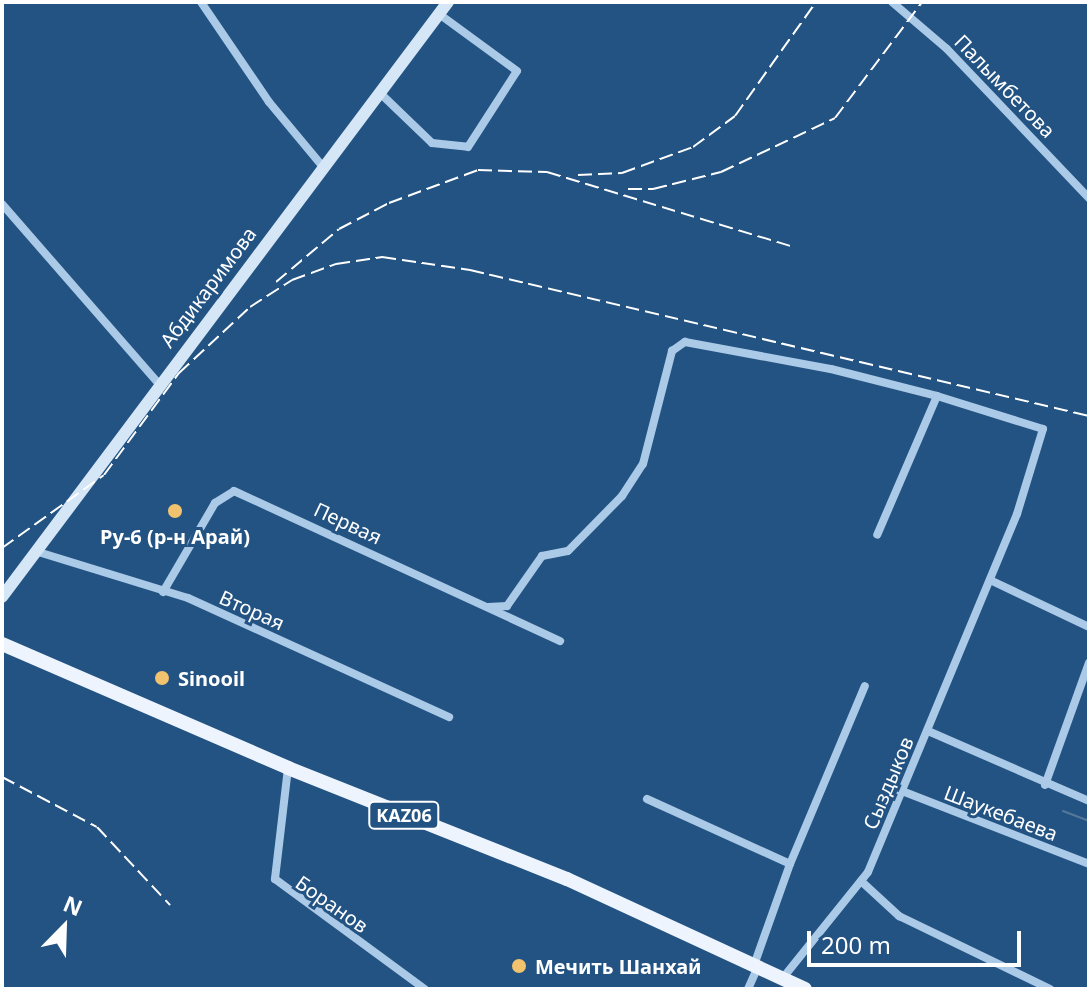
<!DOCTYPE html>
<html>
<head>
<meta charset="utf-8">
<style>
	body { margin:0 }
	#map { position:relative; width:1091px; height:991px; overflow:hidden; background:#235382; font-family:"Noto Sans",sans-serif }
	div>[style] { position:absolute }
	.stream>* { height:2px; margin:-1px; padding:0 1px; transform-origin:1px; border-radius:1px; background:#567899 }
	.street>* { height:8px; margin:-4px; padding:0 4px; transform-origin:4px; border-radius:4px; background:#abcae7 }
	.secondary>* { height:12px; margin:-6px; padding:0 6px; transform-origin:6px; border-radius:6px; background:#d5e6f6 }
	.primary>* { height:14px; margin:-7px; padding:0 7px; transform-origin:7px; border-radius:7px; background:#edf4fd }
	.rail>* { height:2px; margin-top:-1px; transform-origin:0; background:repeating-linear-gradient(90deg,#fff 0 14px,transparent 0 20px) }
	.dots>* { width:22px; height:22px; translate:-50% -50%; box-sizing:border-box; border:4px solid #235382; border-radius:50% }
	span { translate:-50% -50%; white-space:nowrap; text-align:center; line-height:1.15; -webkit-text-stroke:6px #235382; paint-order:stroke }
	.shield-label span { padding:2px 6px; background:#235382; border:2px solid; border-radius:6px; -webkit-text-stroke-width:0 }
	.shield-label { font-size:18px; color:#fff; font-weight:700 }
	.street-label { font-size:20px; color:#fff }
	.poi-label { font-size:20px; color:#fff; font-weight:700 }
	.left { translate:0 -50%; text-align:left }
	.frame { position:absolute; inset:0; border:4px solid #fff; pointer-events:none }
	.north { position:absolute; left:24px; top:887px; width:80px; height:80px; -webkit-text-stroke:6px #235382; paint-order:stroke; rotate:23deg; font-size:22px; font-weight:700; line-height:32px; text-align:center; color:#fff }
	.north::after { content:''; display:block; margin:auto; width:28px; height:36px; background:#fff; clip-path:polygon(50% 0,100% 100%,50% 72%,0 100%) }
	.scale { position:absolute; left:807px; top:931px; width:214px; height:36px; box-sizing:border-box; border:4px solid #fff; border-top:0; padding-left:10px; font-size:24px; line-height:28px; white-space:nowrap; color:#fff; -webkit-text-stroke:6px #235382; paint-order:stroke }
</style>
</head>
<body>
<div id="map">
	<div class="stream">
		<div style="left:1063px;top:811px;width:28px;rotate:21deg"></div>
	</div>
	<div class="street">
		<div style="left:201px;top:2px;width:121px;rotate:55.8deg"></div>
		<div style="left:269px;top:102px;width:86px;rotate:50.2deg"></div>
		<div style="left:892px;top:2px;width:72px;rotate:40.5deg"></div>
		<div style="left:947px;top:49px;width:206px;rotate:46.4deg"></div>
		<div style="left:380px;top:93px;width:72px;rotate:43.9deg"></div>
		<div style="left:432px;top:143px;width:36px;rotate:6deg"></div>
		<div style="left:468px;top:147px;width:90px;rotate:-57.2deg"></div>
		<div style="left:517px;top:71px;width:97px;rotate:-143.8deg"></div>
		<div style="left:2px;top:204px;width:239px;rotate:48.9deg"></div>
		<div style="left:35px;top:551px;width:160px;rotate:17.1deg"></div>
		<div style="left:188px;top:598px;width:287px;rotate:24.5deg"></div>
		<div style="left:990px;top:580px;width:110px;rotate:25.4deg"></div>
		<div style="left:163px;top:592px;width:103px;rotate:-59.7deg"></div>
		<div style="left:215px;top:503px;width:22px;rotate:-32deg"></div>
		<div style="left:234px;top:491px;width:359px;rotate:24.7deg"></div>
		<div style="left:488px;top:607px;width:19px;rotate:-3deg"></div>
		<div style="left:507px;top:606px;width:61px;rotate:-55deg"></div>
		<div style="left:542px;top:556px;width:26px;rotate:-11deg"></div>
		<div style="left:568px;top:551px;width:77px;rotate:-45.5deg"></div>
		<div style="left:622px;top:496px;width:38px;rotate:-57deg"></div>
		<div style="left:643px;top:464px;width:117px;rotate:-75.6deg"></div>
		<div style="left:672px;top:351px;width:16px;rotate:-35deg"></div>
		<div style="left:685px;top:342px;width:148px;rotate:10.5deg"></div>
		<div style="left:831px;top:369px;width:109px;rotate:14.3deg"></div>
		<div style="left:928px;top:731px;width:176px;rotate:23.5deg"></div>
		<div style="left:288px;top:768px;width:112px;rotate:96.7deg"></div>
		<div style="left:275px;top:879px;width:186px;rotate:36.3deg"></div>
		<div style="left:1045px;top:785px;width:130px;rotate:-70.2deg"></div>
		<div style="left:902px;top:791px;width:201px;rotate:21.3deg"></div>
		<div style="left:647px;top:799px;width:157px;rotate:24.4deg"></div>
		<div style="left:790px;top:864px;width:107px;rotate:109.6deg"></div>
		<div style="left:790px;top:864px;width:193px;rotate:-67.2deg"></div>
		<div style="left:861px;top:881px;width:52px;rotate:42.6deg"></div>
		<div style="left:899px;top:916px;width:168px;rotate:25.8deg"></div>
		<div style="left:782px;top:979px;width:137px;rotate:-51.2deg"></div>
		<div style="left:868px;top:872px;width:388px;rotate:-67.4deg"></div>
		<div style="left:1017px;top:514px;width:89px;rotate:-73deg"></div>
		<div style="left:1043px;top:429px;width:111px;rotate:-162.7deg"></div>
		<div style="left:937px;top:396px;width:151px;rotate:113.3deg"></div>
		<div style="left:748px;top:989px;width:24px;rotate:-66deg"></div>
	</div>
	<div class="secondary">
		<div style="left:2px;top:597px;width:744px;rotate:-53.15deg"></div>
	</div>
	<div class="primary">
		<div style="left:2px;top:644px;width:312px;rotate:23.4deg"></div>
		<div style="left:288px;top:768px;width:300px;rotate:21.7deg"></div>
		<div style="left:567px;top:879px;width:262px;rotate:24.8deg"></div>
	</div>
	<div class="rail">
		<div style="left:578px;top:175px;width:44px;rotate:-2.6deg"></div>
		<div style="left:622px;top:173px;width:76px;rotate:-20.1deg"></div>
		<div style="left:693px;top:147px;width:52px;rotate:-36.4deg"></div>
		<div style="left:735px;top:116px;width:140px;rotate:-54.6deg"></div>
		<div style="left:628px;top:189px;width:25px"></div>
		<div style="left:653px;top:189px;width:70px;rotate:-14deg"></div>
		<div style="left:721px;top:172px;width:126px;rotate:-25.3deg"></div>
		<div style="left:835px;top:118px;width:145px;rotate:-53.1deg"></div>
		<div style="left:276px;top:282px;width:82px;rotate:-40.1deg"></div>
		<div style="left:339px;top:229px;width:56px;rotate:-27.5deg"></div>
		<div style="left:389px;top:203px;width:95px;rotate:-20.3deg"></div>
		<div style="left:478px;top:170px;width:69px;rotate:1.7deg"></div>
		<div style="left:547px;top:172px;width:254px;rotate:16.9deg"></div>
		<div style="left:2px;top:548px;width:125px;rotate:-35.6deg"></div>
		<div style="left:104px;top:475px;width:127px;rotate:-53.7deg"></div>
		<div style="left:179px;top:373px;width:97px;rotate:-42.9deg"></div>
		<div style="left:250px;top:307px;width:50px;rotate:-32.7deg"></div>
		<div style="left:292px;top:280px;width:47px;rotate:-20deg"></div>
		<div style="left:336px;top:264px;width:47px;rotate:-8.7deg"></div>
		<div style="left:382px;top:257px;width:89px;rotate:8.4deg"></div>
		<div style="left:470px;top:270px;width:636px;rotate:13.27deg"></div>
		<div style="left:2px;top:777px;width:107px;rotate:27.8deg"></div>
		<div style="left:97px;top:827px;width:107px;rotate:46.9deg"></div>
	</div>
	<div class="dots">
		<div style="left:175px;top:511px;background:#f2c36e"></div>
		<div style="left:162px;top:678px;background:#f2c36e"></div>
		<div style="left:519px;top:966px;background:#f2c36e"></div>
	</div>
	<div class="shield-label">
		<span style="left:404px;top:815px">KАZ06</span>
	</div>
	<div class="street-label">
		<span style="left:1005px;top:86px;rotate:46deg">Палымбетова</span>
		<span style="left:208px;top:287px;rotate:-53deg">Абдикаримова</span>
		<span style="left:348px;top:523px;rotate:25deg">Первая</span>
		<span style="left:252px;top:610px;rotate:24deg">Вторая</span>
		<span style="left:888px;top:783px;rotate:-67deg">Сыздыков</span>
		<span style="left:1001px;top:813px;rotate:21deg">Шаукебаева</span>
		<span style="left:332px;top:904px;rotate:35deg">Боранов</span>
	</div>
	<div class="poi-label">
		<span style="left:175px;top:536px">Ру-6 (р-н Арай)</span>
		<span class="left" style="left:178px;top:678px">Sinooil</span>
		<span class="left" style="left:535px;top:966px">Мечить Шанхай</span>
	</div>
	<div class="frame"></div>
	<div class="north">N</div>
	<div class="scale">200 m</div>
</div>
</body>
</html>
